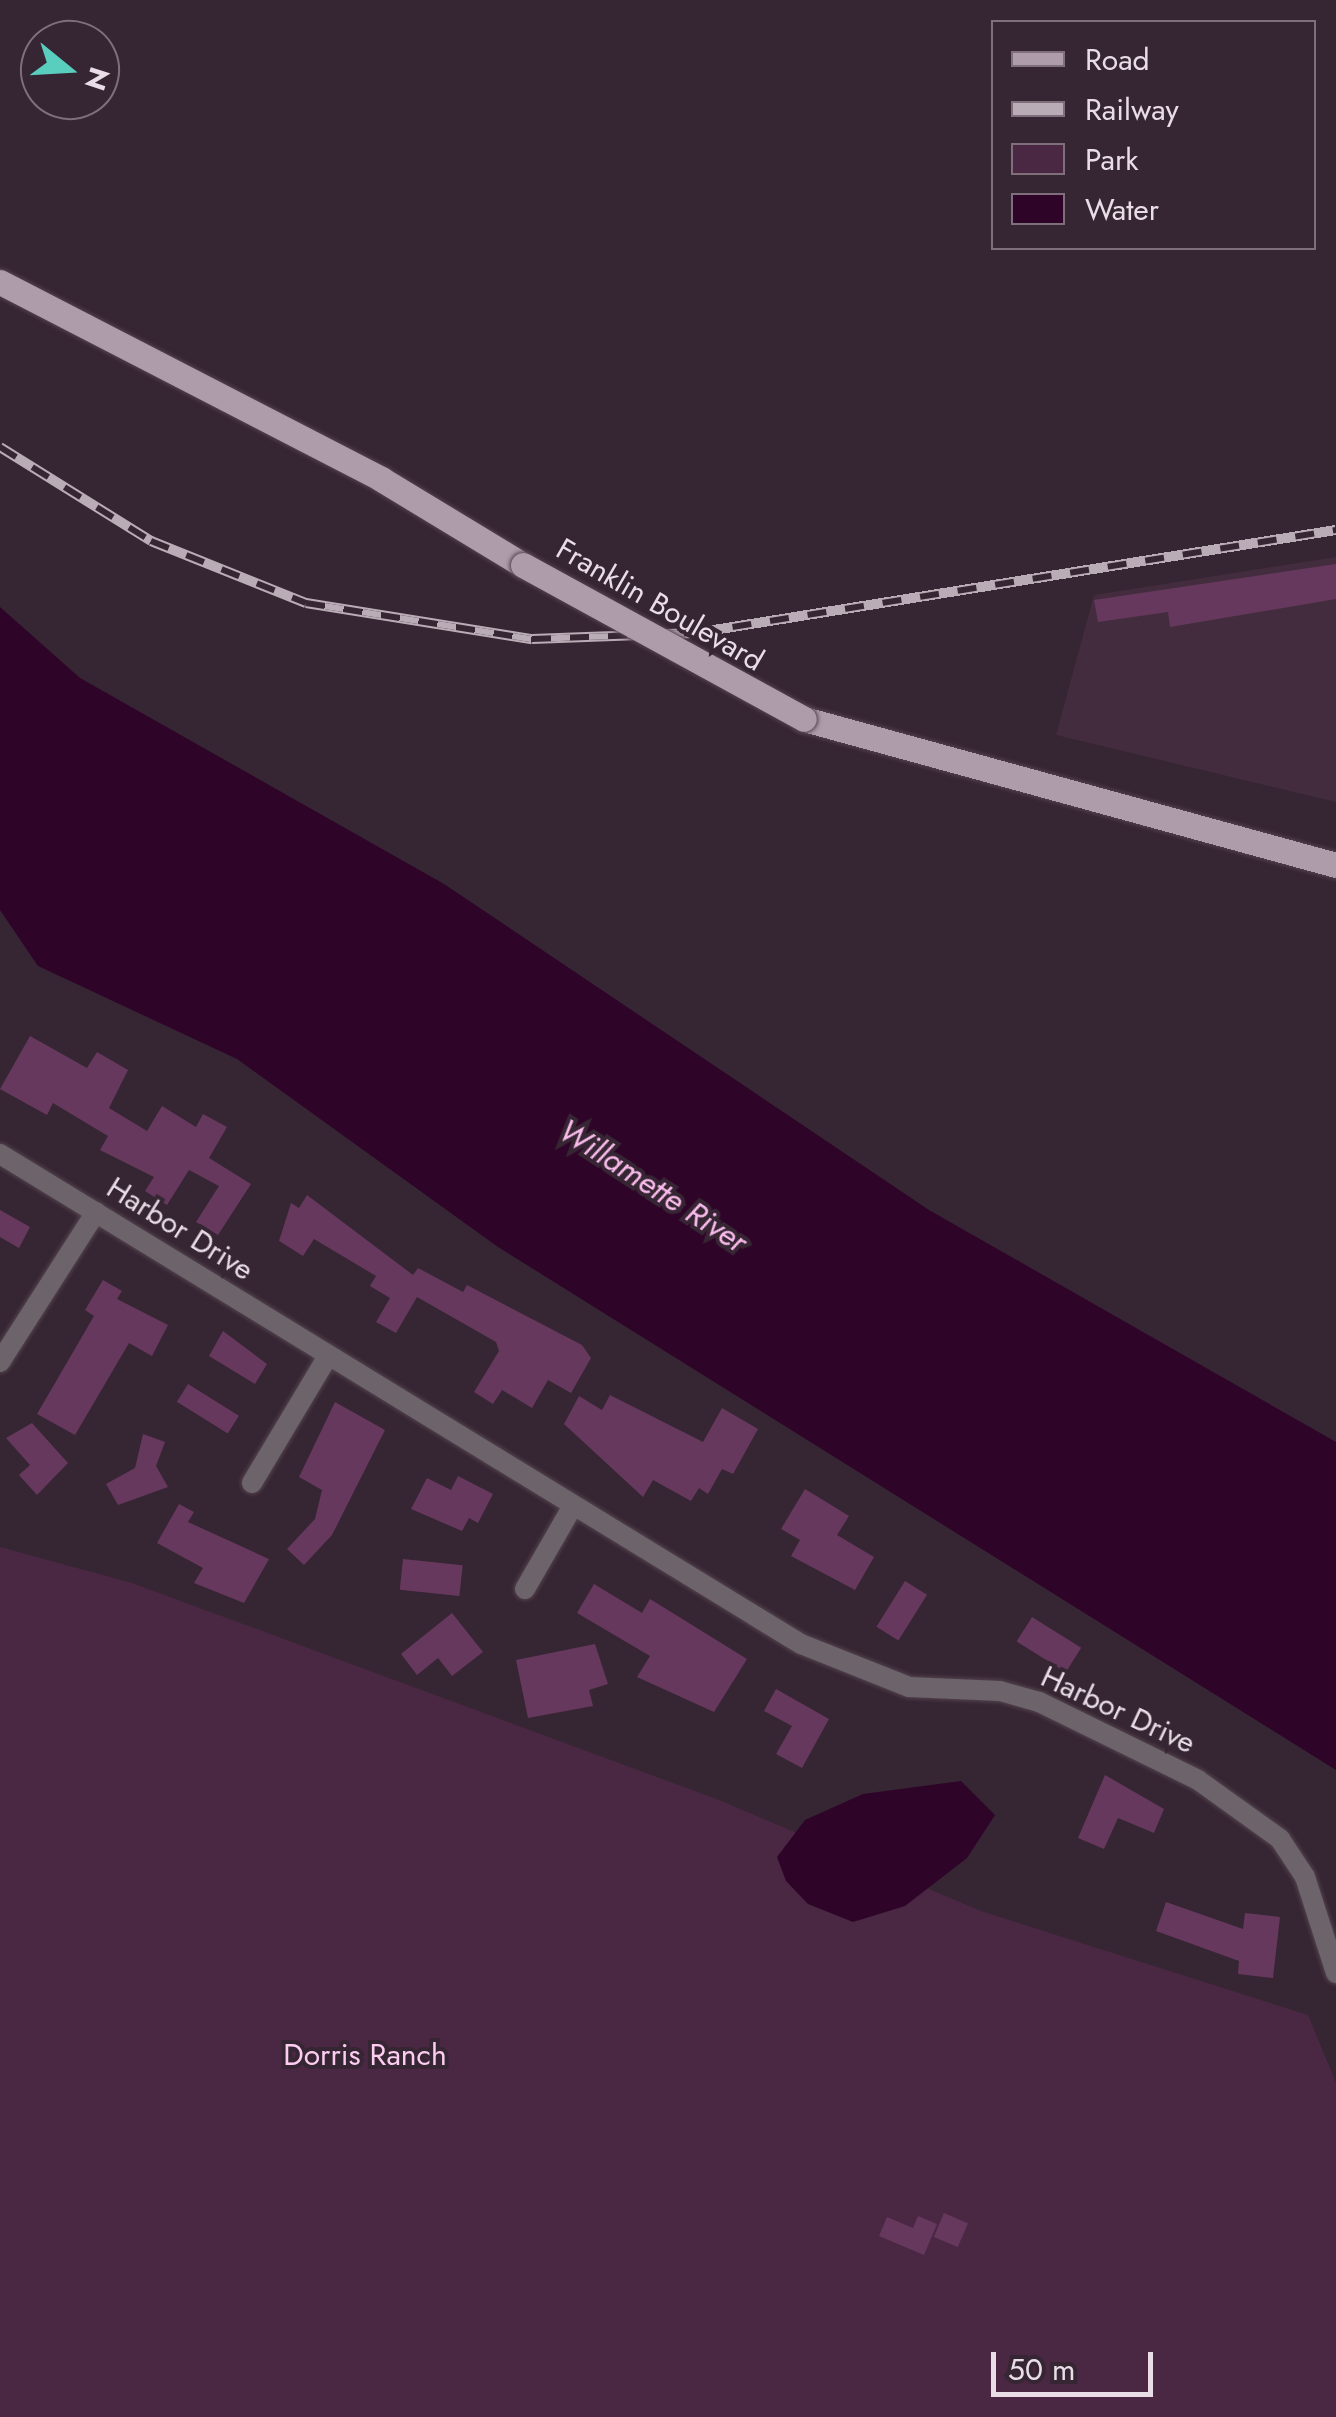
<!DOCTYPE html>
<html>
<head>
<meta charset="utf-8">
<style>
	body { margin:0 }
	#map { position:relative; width:1336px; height:2417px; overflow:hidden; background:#362532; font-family:Jost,sans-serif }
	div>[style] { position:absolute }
	.built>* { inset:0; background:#432c3e }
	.green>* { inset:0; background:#4a2843 }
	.water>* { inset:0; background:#2f0429 }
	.building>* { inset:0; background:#67385e; transform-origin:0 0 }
	.roads { filter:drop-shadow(0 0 2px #53434f) drop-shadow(0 0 2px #53434f) }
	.minor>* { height:20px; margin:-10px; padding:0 10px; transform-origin:10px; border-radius:10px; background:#6d646b }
	.primary>* { height:25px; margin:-12.5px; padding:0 12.5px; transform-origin:12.5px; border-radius:12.5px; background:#ae9caa }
	.rail>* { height:10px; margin-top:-5px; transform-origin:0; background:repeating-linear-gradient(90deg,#362532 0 19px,#b9acb6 0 38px); box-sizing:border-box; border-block:2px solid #b9acb6 }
	.bridges { filter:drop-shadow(0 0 2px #53434f) drop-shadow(0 0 2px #53434f) }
	.primary-bridge>* { height:25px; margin:-12.5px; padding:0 12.5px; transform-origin:12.5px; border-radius:12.5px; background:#ae9caa }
	span { translate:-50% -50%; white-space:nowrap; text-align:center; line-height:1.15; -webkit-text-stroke:8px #362532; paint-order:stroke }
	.street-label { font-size:30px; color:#e9dee7 }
	.park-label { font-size:30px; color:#fccdf1 }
	.water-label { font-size:32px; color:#f9bcec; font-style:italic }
	.legend { position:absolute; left:991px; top:20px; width:325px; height:230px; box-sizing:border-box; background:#362532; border:2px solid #7e6f7a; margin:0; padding:12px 18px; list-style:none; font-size:30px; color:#e9dee7 }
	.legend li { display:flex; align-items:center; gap:20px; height:50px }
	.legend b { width:50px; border:2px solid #7e6f7a }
	.north { position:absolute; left:20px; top:20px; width:100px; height:100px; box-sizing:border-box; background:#362532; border:2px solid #7e6f7a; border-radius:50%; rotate:108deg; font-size:28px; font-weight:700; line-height:40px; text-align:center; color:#e9dee7 }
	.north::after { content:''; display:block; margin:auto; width:35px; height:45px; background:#59cebf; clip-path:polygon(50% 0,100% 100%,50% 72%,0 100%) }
	.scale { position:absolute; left:991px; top:2352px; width:162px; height:45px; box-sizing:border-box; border:5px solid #e9dee7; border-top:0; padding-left:12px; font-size:30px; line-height:35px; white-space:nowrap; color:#e9dee7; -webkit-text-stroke:8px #362532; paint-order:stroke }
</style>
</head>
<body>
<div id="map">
	<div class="built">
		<div style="clip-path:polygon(1336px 557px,1336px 802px,1056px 735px,1094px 595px)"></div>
	</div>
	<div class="green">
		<div style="clip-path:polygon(0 1547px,132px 1583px,719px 1800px,981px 1911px,1308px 2015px,1336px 2083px,1336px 2417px,0 2417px)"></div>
	</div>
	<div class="water">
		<div style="clip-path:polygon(0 607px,80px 678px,444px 884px,929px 1210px,1336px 1442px,1336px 1770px,498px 1247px,237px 1059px,38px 966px,0 910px)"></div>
		<div style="clip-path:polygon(961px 1781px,995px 1815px,967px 1858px,905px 1906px,853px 1922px,808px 1904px,786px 1881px,777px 1857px,805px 1820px,863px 1794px)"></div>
	</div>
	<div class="building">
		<div style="clip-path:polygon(1336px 564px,1336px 599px,1170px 627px,1168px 612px,1098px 622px,1094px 600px)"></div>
		<div style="clip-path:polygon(30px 1036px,87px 1068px,97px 1052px,128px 1070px,109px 1108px,147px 1131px,162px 1106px,196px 1127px,203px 1114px,227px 1127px,209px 1158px,251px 1184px,218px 1235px,196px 1222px,219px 1186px,189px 1170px,167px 1205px,145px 1191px,154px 1177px,100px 1150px,108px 1136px,53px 1103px,47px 1115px,0 1089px)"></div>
		<div style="clip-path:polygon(307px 1195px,413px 1275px,418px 1268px,463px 1292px,467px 1285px,582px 1345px,591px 1358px,571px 1393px,548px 1380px,532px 1408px,502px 1390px,493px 1404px,474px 1392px,499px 1351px,496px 1342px,417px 1297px,396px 1333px,376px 1322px,390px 1298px,370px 1286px,376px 1276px,314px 1239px,303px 1256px,279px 1241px,291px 1203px,299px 1208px)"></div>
		<div style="clip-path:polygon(0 1210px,30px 1227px,19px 1248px,0 1237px)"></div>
		<div style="clip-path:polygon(103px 1280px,122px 1291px,117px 1299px,168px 1325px,152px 1356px,129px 1343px,75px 1435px,37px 1414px,94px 1316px,85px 1310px)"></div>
		<div style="clip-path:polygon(223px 1331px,267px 1364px,255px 1384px,209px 1356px)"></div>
		<div style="left:188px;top:1384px;width:60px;height:21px;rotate:32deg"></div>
		<div style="clip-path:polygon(610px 1395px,703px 1442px,722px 1408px,758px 1429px,733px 1474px,722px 1469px,708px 1494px,699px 1488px,691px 1501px,653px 1480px,643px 1497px,564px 1424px,579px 1396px,602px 1410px)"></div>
		<div style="clip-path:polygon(335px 1402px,385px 1430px,332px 1535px,304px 1565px,287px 1549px,315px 1519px,322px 1490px,299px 1477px)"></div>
		<div style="clip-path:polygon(32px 1423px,68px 1463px,37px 1495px,19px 1475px,30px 1465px,6px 1438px)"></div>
		<div style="clip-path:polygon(143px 1434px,165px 1442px,156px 1466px,168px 1487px,118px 1505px,106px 1484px,135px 1468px)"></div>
		<div style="clip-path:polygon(458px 1476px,493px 1494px,478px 1523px,469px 1518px,462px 1531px,411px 1509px,427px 1478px,451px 1490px)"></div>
		<div style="clip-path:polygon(805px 1489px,849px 1516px,837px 1535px,874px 1557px,855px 1590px,791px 1556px,800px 1540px,781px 1529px)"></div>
		<div style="clip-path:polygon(179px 1504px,194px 1512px,188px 1522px,269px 1559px,244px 1603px,194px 1583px,203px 1568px,157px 1543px)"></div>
		<div style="left:403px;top:1559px;width:60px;height:31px;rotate:6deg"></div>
		<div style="left:905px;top:1581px;width:26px;height:54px;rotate:32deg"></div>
		<div style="clip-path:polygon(594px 1584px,642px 1613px,650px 1599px,747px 1659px,714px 1712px,637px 1677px,650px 1656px,577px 1613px)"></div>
		<div style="clip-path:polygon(452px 1613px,483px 1652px,452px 1676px,438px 1658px,417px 1675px,401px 1654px)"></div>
		<div style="left:1032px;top:1617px;width:58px;height:29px;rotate:32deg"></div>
		<div style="clip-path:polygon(595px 1644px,608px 1684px,589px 1690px,593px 1706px,528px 1718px,516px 1660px)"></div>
		<div style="clip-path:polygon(776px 1689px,829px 1719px,802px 1768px,776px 1754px,792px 1726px,764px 1711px)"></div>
		<div style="clip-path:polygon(1105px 1775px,1164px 1809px,1154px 1833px,1118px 1818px,1104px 1849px,1078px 1838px)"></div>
		<div style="clip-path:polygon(1166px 1902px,1243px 1929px,1245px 1913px,1280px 1917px,1273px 1978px,1238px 1974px,1239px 1961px,1156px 1931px)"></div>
		<div style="left:944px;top:2213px;width:26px;height:26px;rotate:23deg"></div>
		<div style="clip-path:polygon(918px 2216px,937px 2224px,924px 2255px,879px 2236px,887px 2217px,913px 2228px)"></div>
	</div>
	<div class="roads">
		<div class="minor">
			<div style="left:0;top:1154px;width:939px;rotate:31.46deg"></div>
			<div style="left:801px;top:1644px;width:116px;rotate:21.7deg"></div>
			<div style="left:909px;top:1687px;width:91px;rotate:2.5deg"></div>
			<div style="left:1000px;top:1691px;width:41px;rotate:15.8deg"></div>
			<div style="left:1039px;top:1702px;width:177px;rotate:26.1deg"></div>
			<div style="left:1198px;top:1780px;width:101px;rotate:35.7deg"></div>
			<div style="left:1280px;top:1839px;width:45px;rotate:56.7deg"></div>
			<div style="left:1305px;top:1877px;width:101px;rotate:72.1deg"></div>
			<div style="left:0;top:1362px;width:178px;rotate:-57.4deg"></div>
			<div style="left:252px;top:1483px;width:148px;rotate:-59.1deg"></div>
			<div style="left:525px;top:1589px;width:96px;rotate:-60deg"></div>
		</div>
		<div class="primary">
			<div style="left:0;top:282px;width:429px;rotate:27.3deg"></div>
			<div style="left:381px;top:479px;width:166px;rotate:31.2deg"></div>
			<div style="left:804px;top:719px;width:552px;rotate:15.35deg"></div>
		</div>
	</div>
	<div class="rail">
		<div style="left:0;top:447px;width:178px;rotate:31.9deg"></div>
		<div style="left:151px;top:541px;width:167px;rotate:21.8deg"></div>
		<div style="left:306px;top:603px;width:229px;rotate:9.1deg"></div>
		<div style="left:532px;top:639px;width:163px;rotate:-2.1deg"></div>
		<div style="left:695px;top:633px;width:649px;rotate:-9.13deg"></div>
	</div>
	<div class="bridges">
		<div class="primary-bridge">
			<div style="left:523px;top:565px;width:320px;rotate:28.7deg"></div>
		</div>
	</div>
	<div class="street-label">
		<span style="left:660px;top:605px;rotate:30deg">Franklin Boulevard</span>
		<span style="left:180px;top:1229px;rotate:32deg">Harbor Drive</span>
		<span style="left:1118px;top:1710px;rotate:25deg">Harbor Drive</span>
	</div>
	<div class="park-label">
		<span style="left:365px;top:2055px">Dorris Ranch</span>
	</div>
	<div class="water-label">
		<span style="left:653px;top:1186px;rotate:33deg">Willamette River</span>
	</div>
	<ul class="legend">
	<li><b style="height:12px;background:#ae9caa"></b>Road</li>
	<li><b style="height:12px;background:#b9acb6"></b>Railway</li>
	<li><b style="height:28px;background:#4a2843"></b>Park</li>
	<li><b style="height:28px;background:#2f0429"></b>Water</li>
	</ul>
	<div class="north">N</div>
	<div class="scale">50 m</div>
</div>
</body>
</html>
